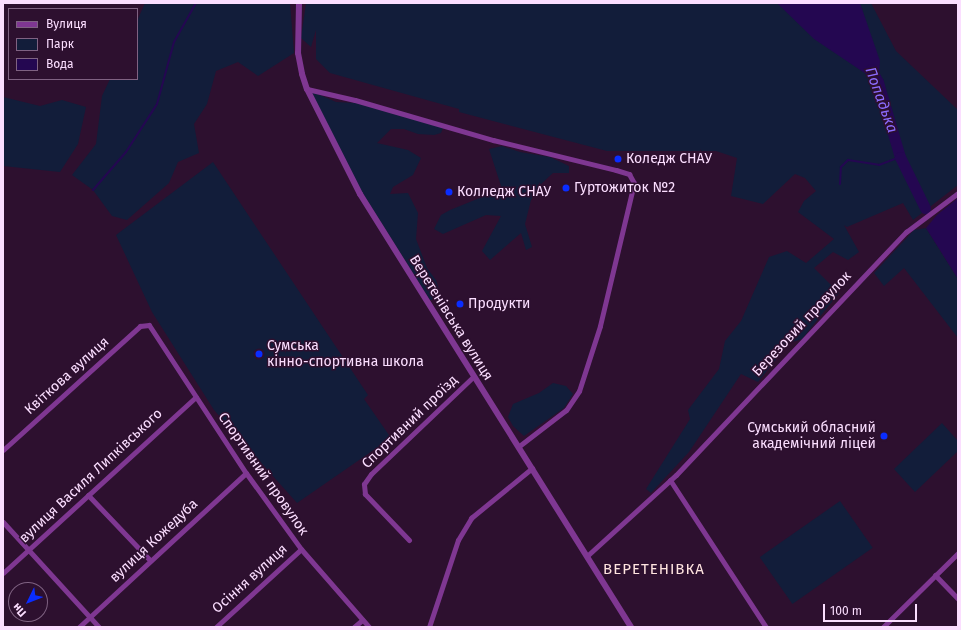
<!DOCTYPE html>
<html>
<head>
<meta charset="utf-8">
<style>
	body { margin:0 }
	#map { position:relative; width:961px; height:630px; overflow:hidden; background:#2d102f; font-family:"Fira Sans",sans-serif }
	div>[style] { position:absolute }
	.green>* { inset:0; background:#121d3a; transform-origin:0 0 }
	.water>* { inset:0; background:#240751 }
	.stream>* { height:2px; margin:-1px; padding:0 1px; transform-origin:1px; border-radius:1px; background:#240751 }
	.river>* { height:11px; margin:-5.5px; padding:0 5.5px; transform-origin:5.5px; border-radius:5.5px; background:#240751 }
	.minor>* { height:5px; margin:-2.5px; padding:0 2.5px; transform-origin:2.5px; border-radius:2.5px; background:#7f3792 }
	.tertiary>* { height:6px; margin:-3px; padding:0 3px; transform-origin:3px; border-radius:3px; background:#7f3792 }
	.dots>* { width:11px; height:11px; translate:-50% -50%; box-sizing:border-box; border:2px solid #2d102f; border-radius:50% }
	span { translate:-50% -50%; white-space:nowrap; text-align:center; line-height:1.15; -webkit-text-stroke:3px #2d102f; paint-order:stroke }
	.poi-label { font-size:14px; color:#fbdeff }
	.left { translate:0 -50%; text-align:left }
	.right { translate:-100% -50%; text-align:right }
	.street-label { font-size:14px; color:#fbdeff }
	.water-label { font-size:15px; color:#8c6cff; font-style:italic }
	.neighbourhood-label { font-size:15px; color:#ffe4e0; letter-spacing:1px }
	.frame { position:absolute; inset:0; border:4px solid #fbdeff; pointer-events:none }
	.legend { position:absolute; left:8px; top:8px; width:130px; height:72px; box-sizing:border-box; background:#2d102f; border:1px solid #7f6282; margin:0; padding:5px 7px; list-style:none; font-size:12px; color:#fbdeff }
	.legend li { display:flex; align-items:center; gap:8px; height:20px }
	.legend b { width:20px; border:1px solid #7f6282 }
	.north { position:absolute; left:8px; top:582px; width:40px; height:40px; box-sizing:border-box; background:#2d102f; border:1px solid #7f6282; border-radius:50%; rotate:227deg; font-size:11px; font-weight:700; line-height:16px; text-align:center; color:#fbdeff }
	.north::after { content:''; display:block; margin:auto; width:14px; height:18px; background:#0a2dff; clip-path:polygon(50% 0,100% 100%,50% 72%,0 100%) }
	.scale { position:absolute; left:823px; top:604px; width:94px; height:18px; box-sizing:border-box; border:2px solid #fbdeff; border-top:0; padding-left:5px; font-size:12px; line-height:14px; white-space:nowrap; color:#fbdeff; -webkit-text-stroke:3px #2d102f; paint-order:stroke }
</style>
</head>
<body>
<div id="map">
	<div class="green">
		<div style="clip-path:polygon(145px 3px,290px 3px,294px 53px,258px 76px,238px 62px,216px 71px,207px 104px,194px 124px,199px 153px,178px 162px,169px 183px,127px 220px,112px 216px,93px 190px,72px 175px,96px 144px,102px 96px,110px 79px,137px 79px,137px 21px)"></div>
		<div style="clip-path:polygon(306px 3px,871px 3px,896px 51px,958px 110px,958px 185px,913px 220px,903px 203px,847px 227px,844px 225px,859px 252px,848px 260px,833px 252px,814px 268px,839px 293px,802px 339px,789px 343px,758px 382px,741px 374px,689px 452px,651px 493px,646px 489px,690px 419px,688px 410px,719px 369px,725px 341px,741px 321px,769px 257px,787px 251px,806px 263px,834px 239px,798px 212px,804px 201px,816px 191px,805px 178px,795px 174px,763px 204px,731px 196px,737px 158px,716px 151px,607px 151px,459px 112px,459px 109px,330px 73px,316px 59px,316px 30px,311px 47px,301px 38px)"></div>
		<div style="clip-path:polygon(311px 91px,336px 102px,356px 103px,443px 128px,441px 133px,434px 135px,418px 134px,404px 129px,391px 129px,377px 143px,408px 150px,421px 158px,413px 175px,393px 187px,390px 194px,408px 193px,418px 213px,416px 239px,427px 268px,436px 280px,439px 290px,436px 299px,430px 300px,352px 176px)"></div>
		<div style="clip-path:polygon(3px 97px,40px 106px,62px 100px,86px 107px,78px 144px,60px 172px,3px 166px)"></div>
		<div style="clip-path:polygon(502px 146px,520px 152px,550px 157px,569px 166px,569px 173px,553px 173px,540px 185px,531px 200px,525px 224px,532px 247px,526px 250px,521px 233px,490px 260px,482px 251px,501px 216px,486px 215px,443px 234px,434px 229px,441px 215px,450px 210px,502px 189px,489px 149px)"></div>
		<div style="clip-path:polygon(213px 162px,368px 395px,364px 399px,391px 438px,297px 503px,214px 410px,152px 312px,116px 235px)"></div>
		<div style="clip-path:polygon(926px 228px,958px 279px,958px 338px,904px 268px,884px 286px,874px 273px,914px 230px)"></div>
		<div style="clip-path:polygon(553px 383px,566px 386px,573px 394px,564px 408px,524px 436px,513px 426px,508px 417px,513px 404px,539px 393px)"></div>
		<div style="clip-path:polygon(942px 423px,958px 441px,958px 451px,915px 492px,894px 469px)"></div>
		<div style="left:840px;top:501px;width:57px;height:98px;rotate:55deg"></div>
	</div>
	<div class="water">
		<div style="clip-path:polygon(777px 3px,860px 3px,880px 61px,878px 82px,814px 39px)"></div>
		<div style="clip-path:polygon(958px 198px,958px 279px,926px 228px,937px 215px)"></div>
	</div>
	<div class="stream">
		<div style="left:840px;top:184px;width:17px;rotate:-87deg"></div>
		<div style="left:841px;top:167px;width:10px;rotate:-45deg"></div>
		<div style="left:848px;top:160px;width:31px;rotate:9deg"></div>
		<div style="left:879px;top:165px;width:22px;rotate:-21deg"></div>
		<div style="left:93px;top:190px;width:50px;rotate:-49deg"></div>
		<div style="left:126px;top:152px;width:57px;rotate:-57.1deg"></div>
		<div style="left:157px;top:104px;width:64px;rotate:-74.7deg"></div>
		<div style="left:174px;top:42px;width:45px;rotate:-60.6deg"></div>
	</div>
	<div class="river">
		<div style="left:871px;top:69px;width:15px;rotate:62deg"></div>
		<div style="left:878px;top:82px;width:78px;rotate:73.7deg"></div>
		<div style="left:900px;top:157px;width:57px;rotate:63.9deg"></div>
	</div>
	<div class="minor">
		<div style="left:307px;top:89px;width:49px;rotate:12.9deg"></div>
		<div style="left:355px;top:100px;width:144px;rotate:16.2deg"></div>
		<div style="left:493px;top:140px;width:127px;rotate:13.7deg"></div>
		<div style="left:616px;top:170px;width:14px;rotate:17deg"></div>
		<div style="left:629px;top:174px;width:10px;rotate:61deg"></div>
		<div style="left:634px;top:183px;width:147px;rotate:103.4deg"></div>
		<div style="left:600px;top:326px;width:68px;rotate:107.9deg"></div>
		<div style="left:579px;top:391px;width:23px;rotate:124deg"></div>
		<div style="left:566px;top:410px;width:59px;rotate:142.5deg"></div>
		<div style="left:3px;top:450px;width:185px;rotate:-42.1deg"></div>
		<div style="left:140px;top:326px;width:9px;rotate:-6deg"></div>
		<div style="left:149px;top:325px;width:177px;rotate:56.8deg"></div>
		<div style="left:246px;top:473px;width:94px;rotate:54.1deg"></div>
		<div style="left:301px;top:549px;width:103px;rotate:48.9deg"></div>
		<div style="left:670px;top:480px;width:176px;rotate:56.9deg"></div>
		<div style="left:88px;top:495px;width:90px;rotate:46.4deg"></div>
		<div style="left:3px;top:522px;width:142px;rotate:47.6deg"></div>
		<div style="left:409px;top:540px;width:64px;rotate:-133.7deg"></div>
		<div style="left:365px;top:494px;width:10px;rotate:-96deg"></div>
		<div style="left:364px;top:484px;width:12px;rotate:-55deg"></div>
		<div style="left:371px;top:474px;width:141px;rotate:-43.6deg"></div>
		<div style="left:588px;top:555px;width:119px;rotate:-42.3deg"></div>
		<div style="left:676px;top:475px;width:335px;rotate:-46.6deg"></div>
		<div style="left:906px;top:232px;width:65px;rotate:-36.9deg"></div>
		<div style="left:3px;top:573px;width:261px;rotate:-42.4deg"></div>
		<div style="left:935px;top:575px;width:33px;rotate:46deg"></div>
		<div style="left:79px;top:627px;width:227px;rotate:-42.7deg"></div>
		<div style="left:216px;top:627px;width:115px;rotate:-42.5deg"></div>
		<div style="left:354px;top:627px;width:11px;rotate:-41deg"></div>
		<div style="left:429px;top:627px;width:92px;rotate:-71.6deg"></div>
		<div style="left:458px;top:540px;width:26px;rotate:-59deg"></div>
		<div style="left:471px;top:518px;width:79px;rotate:-39.3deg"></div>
		<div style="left:883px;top:627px;width:105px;rotate:-44.6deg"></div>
	</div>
	<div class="tertiary">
		<div style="left:299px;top:3px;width:50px;rotate:91.1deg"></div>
		<div style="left:298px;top:53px;width:21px;rotate:79deg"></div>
		<div style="left:302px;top:74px;width:16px;rotate:72deg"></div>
		<div style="left:307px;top:89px;width:118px;rotate:63.2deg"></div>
		<div style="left:360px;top:194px;width:511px;rotate:57.96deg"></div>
	</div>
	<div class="dots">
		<div style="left:618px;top:159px;background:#0a2dff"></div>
		<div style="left:566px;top:188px;background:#0a2dff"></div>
		<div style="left:449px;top:192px;background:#0a2dff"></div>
		<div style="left:460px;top:304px;background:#0a2dff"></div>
		<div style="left:259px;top:354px;background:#0a2dff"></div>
		<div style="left:884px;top:436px;background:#0a2dff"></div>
	</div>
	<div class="poi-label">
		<span class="left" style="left:626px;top:159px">Коледж СНАУ</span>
		<span class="left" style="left:574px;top:188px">Гуртожиток №2</span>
		<span class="left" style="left:457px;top:192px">Колледж СНАУ</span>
		<span class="left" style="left:468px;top:304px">Продукти</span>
		<span class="left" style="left:267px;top:354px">Сумська<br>кінно-спортивна школа</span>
		<span class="right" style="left:876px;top:436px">Сумський обласний<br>академічний ліцей</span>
	</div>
	<div class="street-label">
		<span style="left:451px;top:318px;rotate:58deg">Веретенівська вулиця</span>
		<span style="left:802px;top:324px;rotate:-47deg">Березовий провулок</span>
		<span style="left:67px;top:376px;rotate:-42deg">Квіткова вулиця</span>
		<span style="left:410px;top:422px;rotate:-44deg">Спортивний проїзд</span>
		<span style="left:263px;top:474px;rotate:55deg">Спортивний провулок</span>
		<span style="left:91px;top:476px;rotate:-43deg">вулиця Василя Липківського</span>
		<span style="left:154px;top:541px;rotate:-43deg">вулиця Кожедуба</span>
		<span style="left:250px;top:579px;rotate:-42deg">Осіння вулиця</span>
	</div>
	<div class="water-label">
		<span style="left:881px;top:100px;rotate:70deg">Попадька</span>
	</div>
	<div class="neighbourhood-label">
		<span style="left:654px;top:570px">ВЕРЕТЕНІВКА</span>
	</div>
	<div class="frame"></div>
	<ul class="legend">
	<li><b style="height:5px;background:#7f3792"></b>Вулиця</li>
	<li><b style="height:11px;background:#121d3a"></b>Парк</li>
	<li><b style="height:11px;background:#240751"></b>Вода</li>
	</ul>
	<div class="north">Пн</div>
	<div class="scale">100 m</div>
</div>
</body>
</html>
